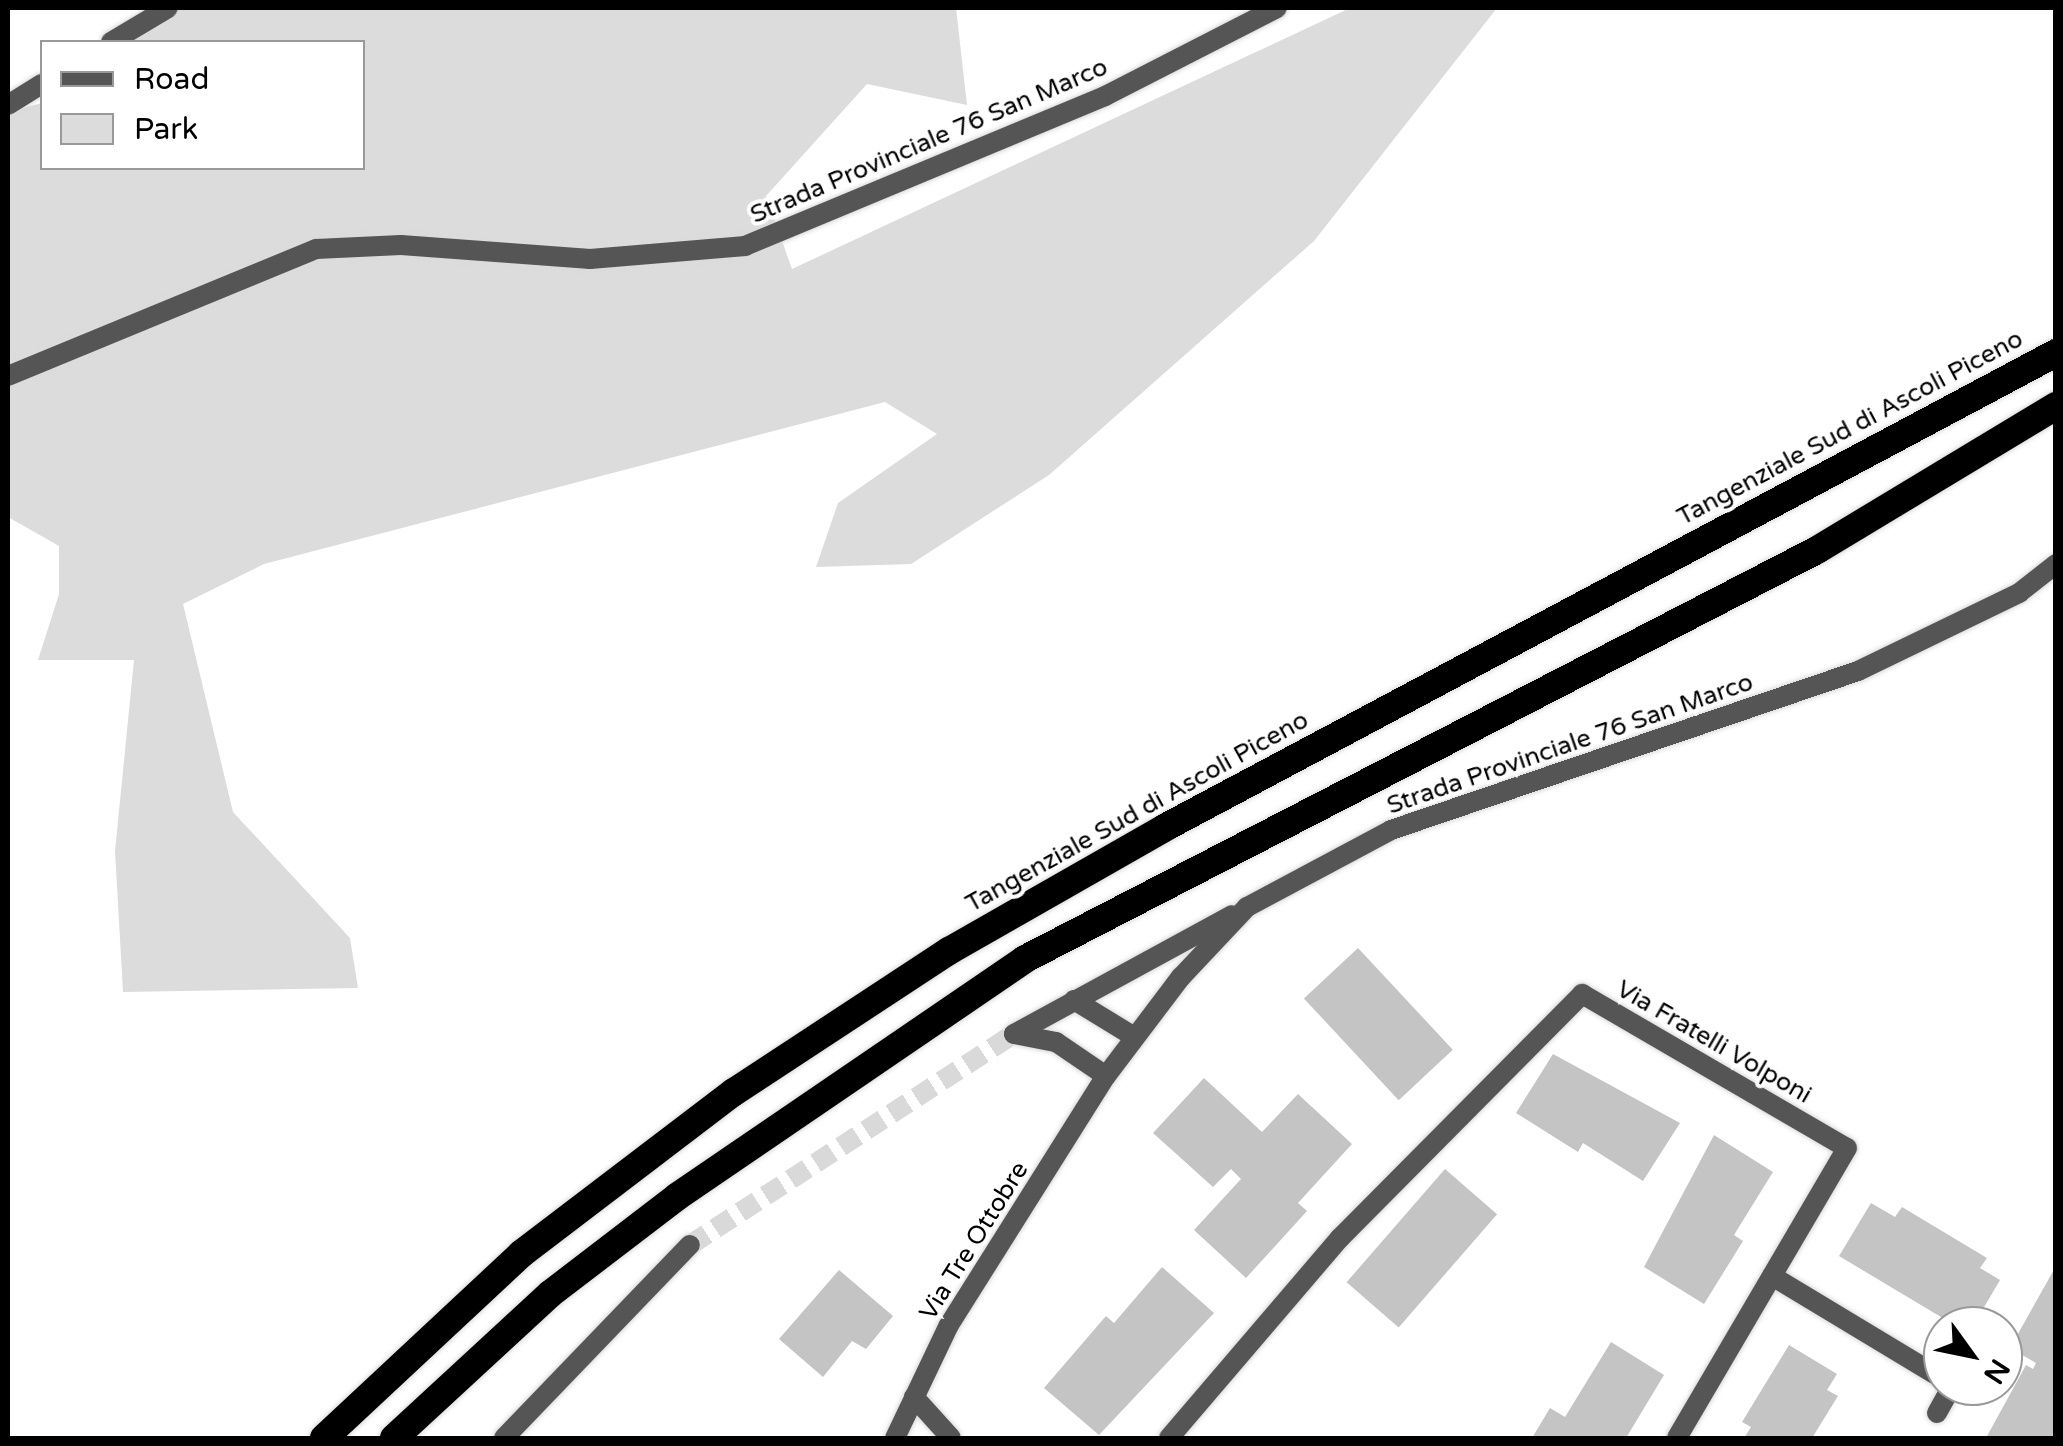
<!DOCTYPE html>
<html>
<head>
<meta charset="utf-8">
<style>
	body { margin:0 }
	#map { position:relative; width:2063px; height:1446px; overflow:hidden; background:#fff; font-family:"Varela Round",sans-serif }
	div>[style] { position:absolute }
	.green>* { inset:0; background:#dcdcdc }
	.building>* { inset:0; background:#c4c4c4; transform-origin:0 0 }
	.tertiary-tunnel>* { height:20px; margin-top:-10px; transform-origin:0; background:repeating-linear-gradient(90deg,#d9d9d9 0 20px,transparent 0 30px) }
	.roads { filter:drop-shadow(0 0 2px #dbdbdb) drop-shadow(0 0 2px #dbdbdb) }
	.minor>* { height:20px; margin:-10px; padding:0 10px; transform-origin:10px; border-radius:10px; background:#555 }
	.tertiary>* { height:20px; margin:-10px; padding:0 10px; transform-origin:10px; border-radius:10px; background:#555 }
	.trunk>* { height:28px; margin:-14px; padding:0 14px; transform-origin:14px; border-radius:14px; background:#000 }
	span { translate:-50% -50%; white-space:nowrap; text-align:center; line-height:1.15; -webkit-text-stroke:8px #fff; paint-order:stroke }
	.street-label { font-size:25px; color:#000 }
	.frame { position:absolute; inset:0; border:10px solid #000; pointer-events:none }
	.legend { position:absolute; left:40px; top:40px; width:325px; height:130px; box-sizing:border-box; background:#fff; border:2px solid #999; margin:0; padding:12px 18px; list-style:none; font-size:30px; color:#000 }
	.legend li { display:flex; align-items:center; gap:20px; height:50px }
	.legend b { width:50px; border:2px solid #999 }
	.north { position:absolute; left:1923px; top:1306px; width:100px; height:100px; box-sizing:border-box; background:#fff; border:2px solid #999; border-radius:50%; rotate:123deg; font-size:28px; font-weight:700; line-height:40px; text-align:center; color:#000 }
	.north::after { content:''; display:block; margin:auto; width:35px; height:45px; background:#000; clip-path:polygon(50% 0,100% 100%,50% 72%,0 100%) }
</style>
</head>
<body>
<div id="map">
	<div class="green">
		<div style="clip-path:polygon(162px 8px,956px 8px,967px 105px,867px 84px,766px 196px,792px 269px,1350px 8px,1497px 8px,1314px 241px,1049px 475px,911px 564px,816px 567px,838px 503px,937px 434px,885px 402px,264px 564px,183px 604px,233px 812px,350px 938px,358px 988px,123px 992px,115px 851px,134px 660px,38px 660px,59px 594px,59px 546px,8px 517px,8px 112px,42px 103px,42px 168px,362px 168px,362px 42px,126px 42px)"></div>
	</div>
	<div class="building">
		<div style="left:1358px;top:948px;width:139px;height:74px;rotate:47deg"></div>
		<div style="clip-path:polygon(1553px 1054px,1680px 1123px,1643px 1181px,1583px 1143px,1578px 1152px,1516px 1113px)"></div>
		<div style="clip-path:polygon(1204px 1078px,1262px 1132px,1298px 1094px,1352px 1144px,1298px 1203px,1307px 1211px,1246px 1278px,1194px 1230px,1241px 1179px,1231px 1169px,1213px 1187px,1153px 1133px)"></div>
		<div style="clip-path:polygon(1714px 1135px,1773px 1172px,1734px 1235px,1743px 1241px,1704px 1304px,1644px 1267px)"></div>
		<div style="left:1445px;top:1169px;width:69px;height:150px;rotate:41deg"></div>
		<div style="clip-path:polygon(1871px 1203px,1895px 1217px,1902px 1207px,1987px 1258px,1980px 1268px,2000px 1280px,1973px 1326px,1956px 1326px,1839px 1256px)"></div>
		<div style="clip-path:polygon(2056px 1266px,2056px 1438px,1986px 1438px,2026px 1365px,2033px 1369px,2036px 1363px,2010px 1348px)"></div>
		<div style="clip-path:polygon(1162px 1267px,1214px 1313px,1099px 1435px,1044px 1388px,1106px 1316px,1114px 1323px)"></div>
		<div style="clip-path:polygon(839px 1270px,893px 1316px,866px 1349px,852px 1341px,823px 1377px,779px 1339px)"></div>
		<div style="clip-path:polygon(1611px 1342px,1664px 1375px,1626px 1438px,1532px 1438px,1550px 1408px,1565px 1417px)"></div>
		<div style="clip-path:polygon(1789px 1345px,1837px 1374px,1827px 1390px,1838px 1396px,1812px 1438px,1744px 1438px,1751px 1427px,1742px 1422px)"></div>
	</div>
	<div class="tertiary-tunnel">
		<div style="left:690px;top:1245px;width:387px;rotate:-33.1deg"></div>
	</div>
	<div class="roads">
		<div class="minor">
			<div style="left:1772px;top:1276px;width:200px;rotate:31.1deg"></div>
			<div style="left:1937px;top:1413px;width:31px;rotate:-61deg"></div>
			<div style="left:1169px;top:1438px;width:263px;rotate:-49.5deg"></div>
			<div style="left:1340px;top:1238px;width:344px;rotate:-45.2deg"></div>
			<div style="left:1582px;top:994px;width:306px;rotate:30.2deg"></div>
			<div style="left:1847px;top:1148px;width:336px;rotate:120.4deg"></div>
		</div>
		<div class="tertiary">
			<div style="left:111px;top:42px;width:66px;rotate:-30.8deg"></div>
			<div style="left:8px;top:105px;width:40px;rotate:-32deg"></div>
			<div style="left:8px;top:376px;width:333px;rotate:-22.4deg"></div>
			<div style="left:316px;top:249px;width:85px;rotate:-2.7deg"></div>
			<div style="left:401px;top:245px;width:190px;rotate:4.2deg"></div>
			<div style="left:590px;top:259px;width:156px;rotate:-4.8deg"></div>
			<div style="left:745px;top:246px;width:390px;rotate:-22.6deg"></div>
			<div style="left:1105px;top:96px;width:193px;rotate:-27.1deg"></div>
			<div style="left:1074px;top:1000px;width:69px;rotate:31.4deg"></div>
			<div style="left:1014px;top:1034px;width:248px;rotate:-28.6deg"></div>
			<div style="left:1014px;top:1034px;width:43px;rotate:10.8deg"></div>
			<div style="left:1056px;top:1042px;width:60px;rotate:34.2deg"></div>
			<div style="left:914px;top:1397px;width:55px;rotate:47.9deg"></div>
			<div style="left:504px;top:1438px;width:268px;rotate:-46.1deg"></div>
			<div style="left:895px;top:1438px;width:125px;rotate:-64.5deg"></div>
			<div style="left:949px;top:1325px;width:294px;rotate:-57.8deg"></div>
			<div style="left:1106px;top:1076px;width:124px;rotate:-52.9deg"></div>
			<div style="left:1181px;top:977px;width:96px;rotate:-46.7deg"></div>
			<div style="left:1247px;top:907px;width:163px;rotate:-28.1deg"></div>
			<div style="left:1391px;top:830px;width:493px;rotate:-18.8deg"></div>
			<div style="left:1858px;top:671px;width:179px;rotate:-25.8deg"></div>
			<div style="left:2019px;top:593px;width:47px;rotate:-38.1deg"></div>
		</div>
		<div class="trunk">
			<div style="left:324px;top:1438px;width:270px;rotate:-43deg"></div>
			<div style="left:521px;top:1254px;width:268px;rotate:-37.3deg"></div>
			<div style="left:734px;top:1092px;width:257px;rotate:-33.3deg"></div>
			<div style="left:949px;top:951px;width:250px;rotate:-29.7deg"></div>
			<div style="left:1166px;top:827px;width:1008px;rotate:-28.04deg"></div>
			<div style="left:394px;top:1438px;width:212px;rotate:-42.7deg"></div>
			<div style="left:550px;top:1294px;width:161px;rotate:-37.4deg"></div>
			<div style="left:678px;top:1196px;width:420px;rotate:-34.3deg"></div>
			<div style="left:1025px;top:959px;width:891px;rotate:-27.31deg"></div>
			<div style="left:1817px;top:550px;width:279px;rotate:-31.1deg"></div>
		</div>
	</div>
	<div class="street-label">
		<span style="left:929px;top:141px;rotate:-23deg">Strada Provinciale 76 San Marco</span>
		<span style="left:1850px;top:428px;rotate:-28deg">Tangenziale Sud di Ascoli Piceno</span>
		<span style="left:1570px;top:744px;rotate:-19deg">Strada Provinciale 76 San Marco</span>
		<span style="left:1137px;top:812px;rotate:-29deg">Tangenziale Sud di Ascoli Piceno</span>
		<span style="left:1714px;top:1042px;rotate:30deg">Via Fratelli Volponi</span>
		<span style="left:974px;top:1241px;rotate:-58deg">Via Tre Ottobre</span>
	</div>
	<div class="frame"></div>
	<ul class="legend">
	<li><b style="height:12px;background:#555"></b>Road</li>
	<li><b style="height:28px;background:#dcdcdc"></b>Park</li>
	</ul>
	<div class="north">N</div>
</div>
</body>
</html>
